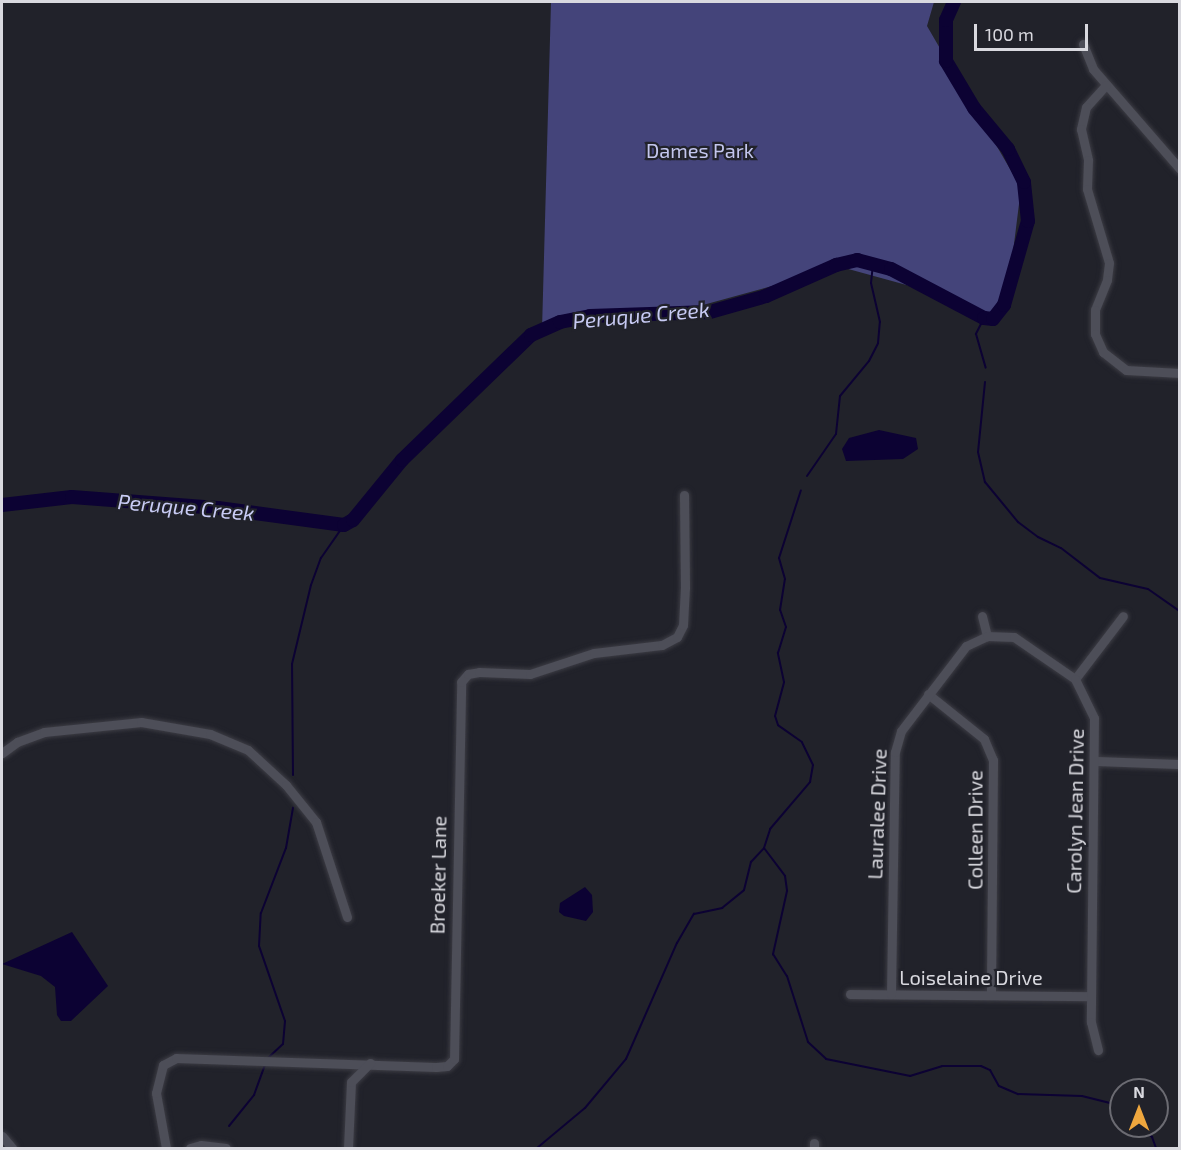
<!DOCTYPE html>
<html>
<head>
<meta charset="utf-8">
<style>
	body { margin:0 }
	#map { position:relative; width:1181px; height:1150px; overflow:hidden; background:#21222a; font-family:"Exo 2",sans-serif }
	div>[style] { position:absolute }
	.green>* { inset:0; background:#44447a }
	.water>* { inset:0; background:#0c0233 }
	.stream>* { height:2px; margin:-1px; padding:0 1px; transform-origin:1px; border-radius:1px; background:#0c0233 }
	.river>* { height:14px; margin:-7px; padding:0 7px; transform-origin:7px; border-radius:7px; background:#0c0233 }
	.roads { filter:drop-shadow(0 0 2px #3c3c44) drop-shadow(0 0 2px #3c3c44) }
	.minor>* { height:9px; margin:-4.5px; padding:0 4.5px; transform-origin:4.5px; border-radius:4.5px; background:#4d4e58 }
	span { translate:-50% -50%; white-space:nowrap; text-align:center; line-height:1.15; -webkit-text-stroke:4.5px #21222a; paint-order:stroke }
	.park-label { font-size:20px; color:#c3c6ee }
	.street-label { font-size:20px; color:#d9d9df }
	.water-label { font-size:21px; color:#c8cbf4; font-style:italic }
	.frame { position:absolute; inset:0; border:3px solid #d9d9df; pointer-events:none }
	.north { position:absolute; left:1109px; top:1078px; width:60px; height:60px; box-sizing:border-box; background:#21222a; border:2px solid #6b6b72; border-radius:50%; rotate:0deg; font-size:16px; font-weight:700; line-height:24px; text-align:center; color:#d9d9df }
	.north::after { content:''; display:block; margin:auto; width:21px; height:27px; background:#efa73e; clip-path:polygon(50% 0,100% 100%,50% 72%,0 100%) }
	.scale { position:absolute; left:974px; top:24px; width:114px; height:27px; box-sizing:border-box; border:3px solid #d9d9df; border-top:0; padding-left:8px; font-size:18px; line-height:21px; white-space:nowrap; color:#d9d9df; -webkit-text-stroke:4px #21222a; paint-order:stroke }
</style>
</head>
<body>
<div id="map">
	<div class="green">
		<div style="clip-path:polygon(551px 2px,934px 2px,927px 26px,1021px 188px,1009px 284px,988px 318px,968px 314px,932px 292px,841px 267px,692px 308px,583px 314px,542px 330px)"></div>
	</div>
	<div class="water">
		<div style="clip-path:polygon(879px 430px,916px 438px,918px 449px,903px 459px,846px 461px,842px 449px,849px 438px)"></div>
		<div style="clip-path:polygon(585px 887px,592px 895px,593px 912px,586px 921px,564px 916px,559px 912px,560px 903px)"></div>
		<div style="clip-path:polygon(72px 932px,108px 986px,71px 1021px,61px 1021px,57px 1015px,55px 987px,41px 976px,2px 964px)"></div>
	</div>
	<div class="stream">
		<div style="left:984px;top:318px;width:18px;rotate:117deg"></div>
		<div style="left:976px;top:334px;width:35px;rotate:74deg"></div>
		<div style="left:985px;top:382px;width:70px;rotate:95.7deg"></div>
		<div style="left:978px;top:452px;width:31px;rotate:77deg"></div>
		<div style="left:985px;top:482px;width:52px;rotate:50.5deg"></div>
		<div style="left:1018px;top:522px;width:25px;rotate:37deg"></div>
		<div style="left:1038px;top:537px;width:25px;rotate:26deg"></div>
		<div style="left:1061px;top:548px;width:49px;rotate:37.6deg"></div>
		<div style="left:1100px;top:578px;width:49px;rotate:12.9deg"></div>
		<div style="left:1148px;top:589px;width:39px;rotate:35deg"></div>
		<div style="left:807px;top:476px;width:51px;rotate:-55.4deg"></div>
		<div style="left:836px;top:434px;width:38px;rotate:-84deg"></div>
		<div style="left:840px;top:396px;width:45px;rotate:-50.4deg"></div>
		<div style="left:869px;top:361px;width:20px;rotate:-63deg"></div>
		<div style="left:878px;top:343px;width:21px;rotate:-85deg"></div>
		<div style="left:880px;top:322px;width:40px;rotate:-103deg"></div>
		<div style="left:871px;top:283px;width:20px;rotate:-84deg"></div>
		<div style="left:293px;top:775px;width:111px;rotate:-90.5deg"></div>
		<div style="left:292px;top:664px;width:81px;rotate:-76.5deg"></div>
		<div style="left:311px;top:585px;width:29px;rotate:-70deg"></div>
		<div style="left:321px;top:558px;width:40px;rotate:-55.1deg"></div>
		<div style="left:764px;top:848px;width:35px;rotate:53deg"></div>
		<div style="left:785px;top:876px;width:15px;rotate:82deg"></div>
		<div style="left:787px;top:891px;width:65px;rotate:102.5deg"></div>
		<div style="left:773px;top:954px;width:26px;rotate:58deg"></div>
		<div style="left:787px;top:976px;width:69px;rotate:72.3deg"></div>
		<div style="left:808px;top:1042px;width:25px;rotate:43deg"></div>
		<div style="left:826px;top:1059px;width:86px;rotate:11.4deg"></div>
		<div style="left:910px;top:1076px;width:34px;rotate:-17deg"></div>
		<div style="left:942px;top:1066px;width:39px"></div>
		<div style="left:981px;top:1066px;width:10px;rotate:24deg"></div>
		<div style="left:990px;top:1070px;width:18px;rotate:61deg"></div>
		<div style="left:999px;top:1086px;width:21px;rotate:23deg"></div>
		<div style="left:1018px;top:1094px;width:64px;rotate:1.8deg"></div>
		<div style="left:1082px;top:1096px;width:34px;rotate:14deg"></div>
		<div style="left:1115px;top:1104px;width:9px;rotate:49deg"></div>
		<div style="left:269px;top:1057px;width:19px;rotate:-43deg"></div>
		<div style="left:283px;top:1044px;width:23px;rotate:-85deg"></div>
		<div style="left:285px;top:1021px;width:79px;rotate:-109.1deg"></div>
		<div style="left:259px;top:946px;width:33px;rotate:-87deg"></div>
		<div style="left:261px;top:913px;width:70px;rotate:-69deg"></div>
		<div style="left:286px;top:848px;width:41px;rotate:-80.1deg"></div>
		<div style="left:229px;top:1126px;width:40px;rotate:-51deg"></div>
		<div style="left:254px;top:1095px;width:32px;rotate:-70deg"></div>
		<div style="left:1138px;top:1126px;width:18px;rotate:38deg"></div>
		<div style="left:1152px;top:1137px;width:12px;rotate:70deg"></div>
		<div style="left:537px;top:1148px;width:62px;rotate:-39.8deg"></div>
		<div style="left:585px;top:1108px;width:64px;rotate:-50.1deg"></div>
		<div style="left:626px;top:1059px;width:127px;rotate:-66.3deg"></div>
		<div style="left:677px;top:943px;width:34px;rotate:-60deg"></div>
		<div style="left:694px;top:914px;width:29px;rotate:-12deg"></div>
		<div style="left:722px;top:908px;width:28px;rotate:-39deg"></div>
		<div style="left:744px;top:890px;width:29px;rotate:-76deg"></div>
		<div style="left:751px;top:862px;width:19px;rotate:-47deg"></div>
		<div style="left:764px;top:848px;width:20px;rotate:-72deg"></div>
		<div style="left:770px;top:829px;width:62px;rotate:-49.6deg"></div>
		<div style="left:810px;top:782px;width:17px;rotate:-80deg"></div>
		<div style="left:813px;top:765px;width:25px;rotate:-116deg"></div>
		<div style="left:802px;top:742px;width:29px;rotate:-145deg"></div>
		<div style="left:778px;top:725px;width:9px;rotate:-108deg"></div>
		<div style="left:775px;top:716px;width:35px;rotate:-75deg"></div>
		<div style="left:784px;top:682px;width:30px;rotate:-102deg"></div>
		<div style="left:778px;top:653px;width:27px;rotate:-73deg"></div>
		<div style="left:786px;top:627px;width:18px;rotate:-109deg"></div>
		<div style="left:780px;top:610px;width:31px;rotate:-81deg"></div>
		<div style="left:785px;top:579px;width:22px;rotate:-106deg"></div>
		<div style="left:779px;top:558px;width:71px;rotate:-72.1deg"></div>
	</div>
	<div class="river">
		<div style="left:2px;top:505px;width:70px;rotate:-6.5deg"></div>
		<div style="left:72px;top:497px;width:146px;rotate:4.3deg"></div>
		<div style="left:218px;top:508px;width:127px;rotate:7.7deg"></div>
		<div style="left:344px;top:525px;width:10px;rotate:-29deg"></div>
		<div style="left:353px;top:520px;width:77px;rotate:-50.8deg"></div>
		<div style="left:402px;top:460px;width:180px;rotate:-44.1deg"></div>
		<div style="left:531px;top:335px;width:32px;rotate:-24deg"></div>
		<div style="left:560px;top:322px;width:31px;rotate:-11deg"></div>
		<div style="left:590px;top:316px;width:120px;rotate:-1.9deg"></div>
		<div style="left:710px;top:312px;width:58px;rotate:-15.9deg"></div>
		<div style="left:766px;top:296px;width:77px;rotate:-23.9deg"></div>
		<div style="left:836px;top:265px;width:22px;rotate:-13deg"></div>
		<div style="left:857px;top:260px;width:35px;rotate:15deg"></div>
		<div style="left:891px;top:269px;width:105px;rotate:27.8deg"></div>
		<div style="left:984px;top:318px;width:9px;rotate:6deg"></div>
		<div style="left:993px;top:319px;width:18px;rotate:-52deg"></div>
		<div style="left:1004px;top:305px;width:87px;rotate:-74.1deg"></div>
		<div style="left:1028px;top:221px;width:39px;rotate:-96deg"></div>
		<div style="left:1024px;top:182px;width:37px;rotate:-116deg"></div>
		<div style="left:1008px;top:149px;width:53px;rotate:-129.7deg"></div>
		<div style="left:974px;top:108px;width:55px;rotate:-120.8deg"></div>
		<div style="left:946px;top:61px;width:41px;rotate:-90deg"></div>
		<div style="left:946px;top:20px;width:20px;rotate:-66deg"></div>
	</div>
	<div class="roads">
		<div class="minor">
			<div style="left:1083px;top:44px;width:27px;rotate:68deg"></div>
			<div style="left:1093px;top:69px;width:133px;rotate:49deg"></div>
			<div style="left:1106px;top:85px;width:30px;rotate:132deg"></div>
			<div style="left:1086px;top:107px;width:23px;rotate:103deg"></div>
			<div style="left:1081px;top:129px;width:32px;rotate:77deg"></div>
			<div style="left:1088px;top:160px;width:29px;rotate:92deg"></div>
			<div style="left:1087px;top:189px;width:77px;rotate:73.4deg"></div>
			<div style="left:1109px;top:263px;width:17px;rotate:97deg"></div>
			<div style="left:1107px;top:280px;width:32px;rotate:112deg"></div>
			<div style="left:1095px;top:310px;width:24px;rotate:90deg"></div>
			<div style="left:1095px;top:334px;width:20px;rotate:66deg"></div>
			<div style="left:1103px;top:352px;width:29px;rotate:38deg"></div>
			<div style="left:1126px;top:370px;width:54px;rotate:3.2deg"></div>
			<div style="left:982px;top:616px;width:21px;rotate:76deg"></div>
			<div style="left:1075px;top:679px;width:79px;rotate:-52.7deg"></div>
			<div style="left:928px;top:694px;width:72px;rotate:38.8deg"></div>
			<div style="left:984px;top:739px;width:23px;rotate:67deg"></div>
			<div style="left:993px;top:760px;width:235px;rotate:90.5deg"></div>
			<div style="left:2px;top:753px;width:19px;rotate:-36deg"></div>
			<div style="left:17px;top:742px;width:29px;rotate:-20deg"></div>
			<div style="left:44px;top:732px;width:98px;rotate:-5.9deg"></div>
			<div style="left:141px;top:722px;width:70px;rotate:9.9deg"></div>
			<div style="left:210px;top:734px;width:41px;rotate:22.8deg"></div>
			<div style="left:248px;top:750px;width:52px;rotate:42.6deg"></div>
			<div style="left:286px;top:785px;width:48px;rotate:51deg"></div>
			<div style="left:316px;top:822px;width:100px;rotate:71.9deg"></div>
			<div style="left:1094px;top:761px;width:86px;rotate:2deg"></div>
			<div style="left:850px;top:994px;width:241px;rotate:0.5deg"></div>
			<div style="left:891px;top:994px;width:242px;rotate:-89.1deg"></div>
			<div style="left:895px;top:752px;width:22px;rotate:-74deg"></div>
			<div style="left:901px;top:731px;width:107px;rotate:-52.6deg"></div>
			<div style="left:966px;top:646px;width:23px;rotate:-25deg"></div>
			<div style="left:987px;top:636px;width:27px;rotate:2deg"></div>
			<div style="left:1014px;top:637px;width:74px;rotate:34.5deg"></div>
			<div style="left:1075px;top:679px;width:43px;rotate:64deg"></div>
			<div style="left:1094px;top:718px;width:304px;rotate:90.6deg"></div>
			<div style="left:1091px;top:1022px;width:29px;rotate:76deg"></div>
			<div style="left:2px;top:1136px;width:16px;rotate:50deg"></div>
			<div style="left:166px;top:1148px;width:56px;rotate:-100.3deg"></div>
			<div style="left:156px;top:1093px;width:29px;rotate:-76deg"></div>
			<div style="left:163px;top:1065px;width:15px;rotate:-28deg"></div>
			<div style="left:176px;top:1058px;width:260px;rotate:2deg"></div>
			<div style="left:436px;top:1067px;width:11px;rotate:-5deg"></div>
			<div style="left:447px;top:1066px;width:10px;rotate:-45deg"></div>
			<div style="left:454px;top:1059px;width:377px;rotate:-88.9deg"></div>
			<div style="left:461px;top:682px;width:11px;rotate:-49deg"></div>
			<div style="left:468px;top:674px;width:11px;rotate:-10deg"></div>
			<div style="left:479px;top:672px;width:51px;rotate:2.2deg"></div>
			<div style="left:530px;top:674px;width:67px;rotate:-18.2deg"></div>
			<div style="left:594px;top:653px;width:68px;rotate:-6.7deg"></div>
			<div style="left:662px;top:645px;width:17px;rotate:-28deg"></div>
			<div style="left:677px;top:637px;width:13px;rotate:-63deg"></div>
			<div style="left:683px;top:625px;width:37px;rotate:-87deg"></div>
			<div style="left:685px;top:588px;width:93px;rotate:-90.6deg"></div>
			<div style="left:190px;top:1148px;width:11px;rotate:-15deg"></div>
			<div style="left:201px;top:1145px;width:25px;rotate:7deg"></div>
			<div style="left:348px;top:1148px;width:66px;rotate:-87.4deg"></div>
			<div style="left:351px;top:1082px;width:27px;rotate:-45deg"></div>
			<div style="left:814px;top:1148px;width:5px;rotate:-90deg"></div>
		</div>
	</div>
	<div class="park-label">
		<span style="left:700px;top:150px">Dames Park</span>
	</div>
	<div class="street-label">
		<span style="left:1075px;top:811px;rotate:-89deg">Carolyn Jean Drive</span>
		<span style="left:877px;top:814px;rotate:-88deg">Lauralee Drive</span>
		<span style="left:975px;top:830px;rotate:-90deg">Colleen Drive</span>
		<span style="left:438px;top:875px;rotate:-89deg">Broeker Lane</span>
		<span style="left:971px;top:977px">Loiselaine Drive</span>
	</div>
	<div class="water-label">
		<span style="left:641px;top:315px;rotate:-5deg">Peruque Creek</span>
		<span style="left:186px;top:507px;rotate:5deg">Peruque Creek</span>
	</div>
	<div class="frame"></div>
	<div class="north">N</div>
	<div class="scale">100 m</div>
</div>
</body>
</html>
